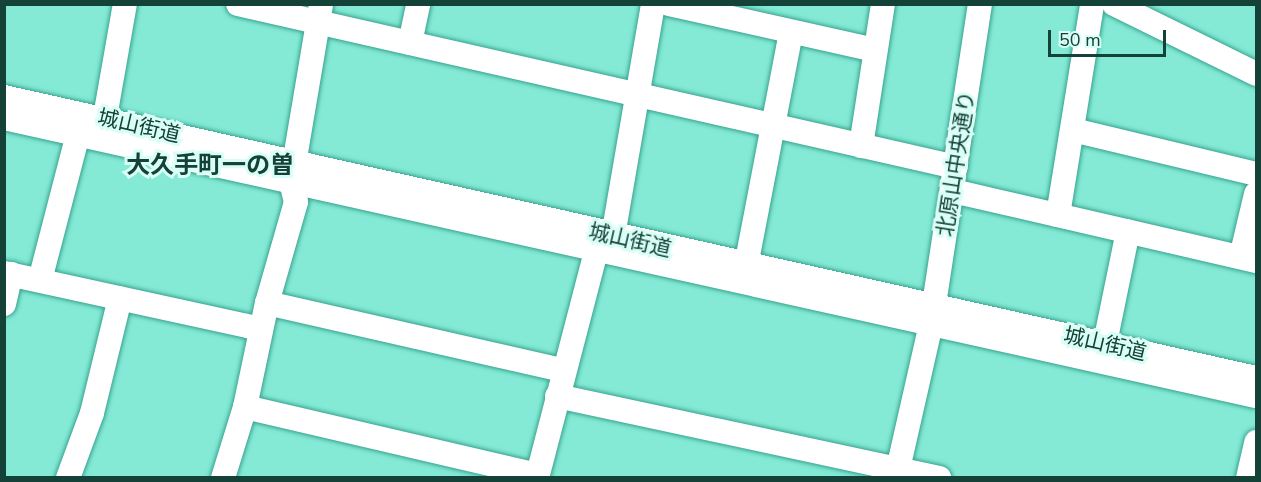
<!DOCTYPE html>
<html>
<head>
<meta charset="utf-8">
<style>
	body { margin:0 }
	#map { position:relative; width:1261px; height:482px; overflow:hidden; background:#84ead5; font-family:"Nunito Sans","Noto Sans JP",sans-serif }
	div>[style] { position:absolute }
	.roads { filter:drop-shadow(0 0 2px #38a390) drop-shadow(0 0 2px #38a390) }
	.minor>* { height:24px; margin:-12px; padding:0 12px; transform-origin:12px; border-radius:12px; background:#fff }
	span { translate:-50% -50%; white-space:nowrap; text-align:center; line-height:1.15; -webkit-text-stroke:6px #d9fef5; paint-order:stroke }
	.street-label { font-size:21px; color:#144138 }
	.quarter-label { font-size:24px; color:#144138; font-weight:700 }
	.frame { position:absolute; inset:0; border:6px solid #144138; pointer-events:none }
	.scale { position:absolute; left:1048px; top:30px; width:118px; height:27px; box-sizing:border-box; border:3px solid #144138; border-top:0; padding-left:8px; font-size:18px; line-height:21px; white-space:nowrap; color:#144138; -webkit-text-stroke:4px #d9fef5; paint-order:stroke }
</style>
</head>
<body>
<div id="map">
	<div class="roads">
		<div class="minor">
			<div style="left:238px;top:4px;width:736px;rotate:12.79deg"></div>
			<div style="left:669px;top:4px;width:211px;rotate:12.6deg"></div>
			<div style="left:1114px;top:4px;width:158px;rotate:26.2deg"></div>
			<div style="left:410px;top:43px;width:40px;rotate:-78deg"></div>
			<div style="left:4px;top:97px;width:1283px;rotate:12.65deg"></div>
			<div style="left:105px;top:117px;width:115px;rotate:-80deg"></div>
			<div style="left:4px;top:118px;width:1282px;rotate:12.52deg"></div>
			<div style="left:1073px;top:130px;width:188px;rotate:13.5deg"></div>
			<div style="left:861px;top:146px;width:144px;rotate:-81.2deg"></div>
			<div style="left:953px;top:191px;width:311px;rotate:13deg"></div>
			<div style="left:1058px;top:215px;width:214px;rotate:-80.8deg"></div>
			<div style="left:613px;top:236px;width:235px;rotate:-80.2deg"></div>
			<div style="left:1241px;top:257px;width:65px;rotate:-76.6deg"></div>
			<div style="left:746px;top:266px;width:238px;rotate:-79.1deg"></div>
			<div style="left:4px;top:273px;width:263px;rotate:12.3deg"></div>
			<div style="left:40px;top:280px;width:151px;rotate:-75.4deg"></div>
			<div style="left:267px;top:303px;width:303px;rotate:12.8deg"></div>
			<div style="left:4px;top:304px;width:31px;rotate:-77deg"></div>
			<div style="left:1105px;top:343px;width:114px;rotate:-78.4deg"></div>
			<div style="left:557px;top:396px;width:391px;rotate:12.1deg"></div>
			<div style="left:245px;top:407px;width:300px;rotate:13.1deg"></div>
			<div style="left:68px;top:478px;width:69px;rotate:-69.7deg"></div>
			<div style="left:92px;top:413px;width:118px;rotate:-76.3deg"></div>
			<div style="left:223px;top:478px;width:74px;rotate:-72.8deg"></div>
			<div style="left:245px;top:407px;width:106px;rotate:-78.1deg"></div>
			<div style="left:267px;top:303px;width:105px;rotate:-74deg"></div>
			<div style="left:296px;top:202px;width:21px;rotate:-104deg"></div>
			<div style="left:291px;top:182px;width:181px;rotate:-80.4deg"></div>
			<div style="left:537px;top:478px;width:234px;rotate:-75.4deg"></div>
			<div style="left:896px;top:478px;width:158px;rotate:-77.2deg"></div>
			<div style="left:931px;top:324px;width:324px;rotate:-81.3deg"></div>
			<div style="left:1248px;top:478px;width:37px;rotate:-77deg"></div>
		</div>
	</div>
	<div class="street-label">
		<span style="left:139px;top:126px;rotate:13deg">城山街道</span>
		<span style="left:956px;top:164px;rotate:-81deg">北原山中央通り</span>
		<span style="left:630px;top:240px;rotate:13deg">城山街道</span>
		<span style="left:1105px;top:344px;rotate:13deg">城山街道</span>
	</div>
	<div class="quarter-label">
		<span style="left:210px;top:166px">大久手町一の曽</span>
	</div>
	<div class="frame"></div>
	<div class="scale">50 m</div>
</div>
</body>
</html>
